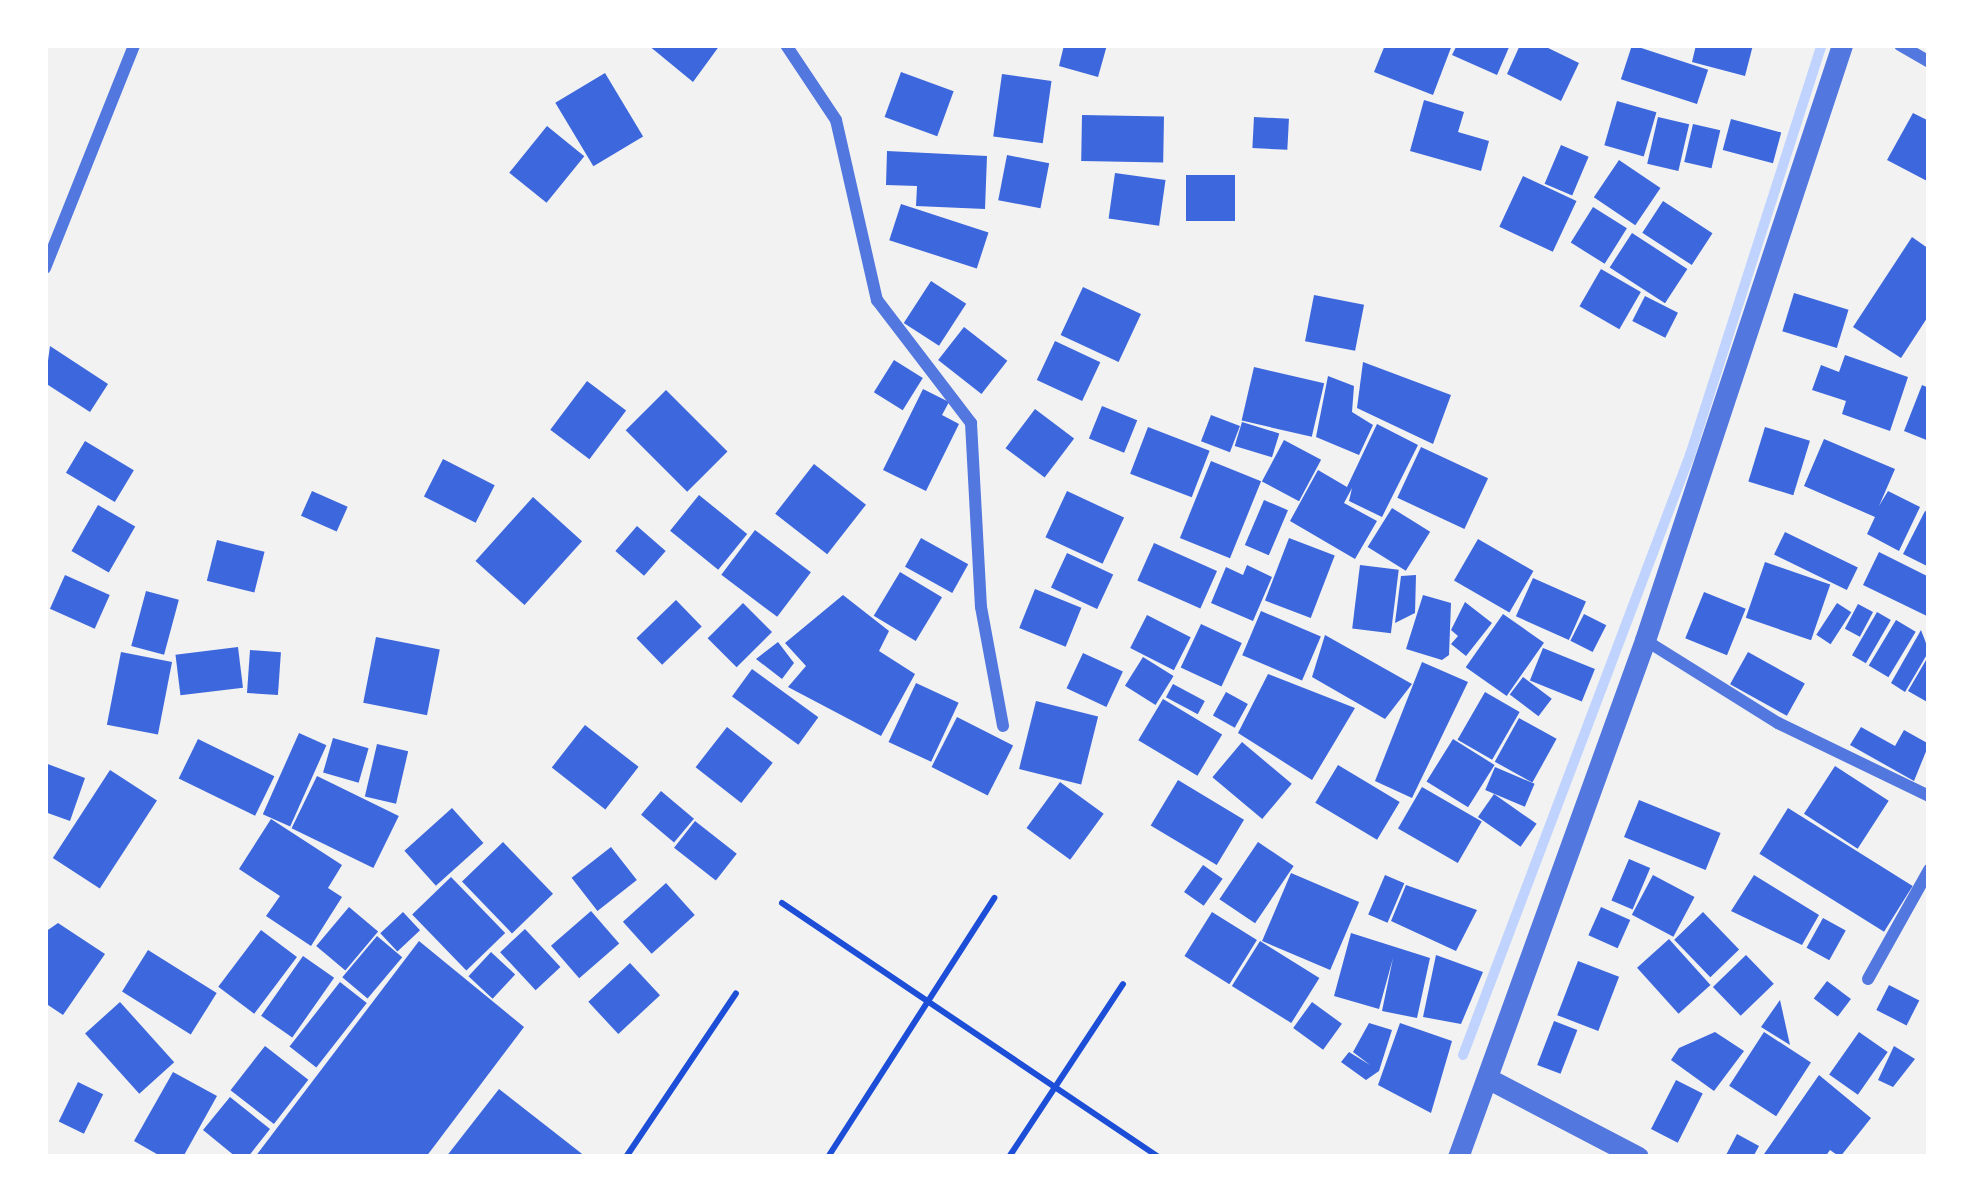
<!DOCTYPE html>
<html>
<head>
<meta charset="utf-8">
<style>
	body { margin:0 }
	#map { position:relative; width:1974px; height:1202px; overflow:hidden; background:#f2f2f2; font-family:Merriweather,serif }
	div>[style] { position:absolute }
	.stream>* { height:10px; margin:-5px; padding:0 5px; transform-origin:5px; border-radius:5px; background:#bfd3fe }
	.building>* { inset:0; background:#3d67dc; transform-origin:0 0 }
	.path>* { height:6px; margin:-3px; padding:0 3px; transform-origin:3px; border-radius:3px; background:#1d4ed8 }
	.minor>* { height:12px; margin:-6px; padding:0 6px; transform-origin:6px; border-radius:6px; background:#5277de }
	.tertiary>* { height:21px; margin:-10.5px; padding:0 10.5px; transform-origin:10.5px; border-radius:10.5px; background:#5277de }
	span { translate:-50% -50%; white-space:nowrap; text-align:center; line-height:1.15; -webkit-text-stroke:9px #fff; paint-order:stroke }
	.frame { position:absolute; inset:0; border:48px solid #fff; pointer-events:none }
</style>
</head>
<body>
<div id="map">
	<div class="stream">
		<div style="left:1463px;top:1055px;width:642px;rotate:-69.28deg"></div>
		<div style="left:1690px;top:455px;width:431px;rotate:-72.2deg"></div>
	</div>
	<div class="building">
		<div style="clip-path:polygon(648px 45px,720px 45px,693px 82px)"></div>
		<div style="clip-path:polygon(1064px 45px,1107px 45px,1098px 77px,1059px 66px)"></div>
		<div style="clip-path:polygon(1385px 45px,1452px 45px,1433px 95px,1374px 72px)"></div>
		<div style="clip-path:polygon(1457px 45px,1510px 45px,1497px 75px,1452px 55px)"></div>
		<div style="clip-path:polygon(1520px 45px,1542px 45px,1579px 63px,1561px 101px,1507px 74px)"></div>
		<div style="left:1632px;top:45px;width:80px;height:36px;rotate:18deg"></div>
		<div style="clip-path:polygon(1696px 45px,1753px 45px,1745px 76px,1692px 62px)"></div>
		<div style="left:901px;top:72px;width:56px;height:48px;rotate:20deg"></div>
		<div style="left:605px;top:73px;width:74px;height:58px;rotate:59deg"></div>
		<div style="left:1002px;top:74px;width:50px;height:63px;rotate:8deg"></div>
		<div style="clip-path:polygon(1424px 100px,1464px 112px,1458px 132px,1489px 141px,1481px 171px,1410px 151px)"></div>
		<div style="left:1617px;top:101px;width:41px;height:46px;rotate:16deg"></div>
		<div style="clip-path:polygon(1913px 113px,1929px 121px,1929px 182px,1887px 160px)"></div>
		<div style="left:1082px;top:115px;width:82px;height:46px;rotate:1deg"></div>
		<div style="left:1254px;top:117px;width:35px;height:31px;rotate:3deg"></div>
		<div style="left:1658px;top:117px;width:32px;height:48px;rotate:13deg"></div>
		<div style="left:1731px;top:119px;width:52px;height:32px;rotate:15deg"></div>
		<div style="left:1693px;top:124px;width:28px;height:39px;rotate:13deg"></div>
		<div style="left:547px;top:126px;width:48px;height:60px;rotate:39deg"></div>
		<div style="left:1561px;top:145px;width:30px;height:42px;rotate:23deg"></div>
		<div style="clip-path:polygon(887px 151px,987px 156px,985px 209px,916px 206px,917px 186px,886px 185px)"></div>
		<div style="left:1007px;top:155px;width:43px;height:46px;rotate:11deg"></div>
		<div style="left:1619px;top:160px;width:50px;height:45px;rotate:34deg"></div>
		<div style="left:1115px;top:173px;width:51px;height:46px;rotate:8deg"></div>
		<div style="left:1186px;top:175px;width:49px;height:46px"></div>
		<div style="left:1523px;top:176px;width:59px;height:56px;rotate:25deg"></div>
		<div style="left:1663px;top:201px;width:59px;height:38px;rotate:33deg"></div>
		<div style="left:901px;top:204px;width:92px;height:38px;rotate:18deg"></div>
		<div style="left:1593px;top:207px;width:40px;height:42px;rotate:32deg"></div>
		<div style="left:1632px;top:233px;width:66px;height:41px;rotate:33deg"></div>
		<div style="clip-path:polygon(1912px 237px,1929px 249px,1929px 315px,1901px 358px,1853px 327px)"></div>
		<div style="left:1601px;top:269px;width:46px;height:43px;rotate:30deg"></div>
		<div style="left:931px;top:281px;width:42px;height:50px;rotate:33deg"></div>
		<div style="left:1083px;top:287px;width:64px;height:53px;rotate:25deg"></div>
		<div style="left:1794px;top:293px;width:57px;height:40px;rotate:17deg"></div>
		<div style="left:1314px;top:295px;width:51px;height:47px;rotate:11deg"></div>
		<div style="left:1645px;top:296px;width:37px;height:28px;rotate:27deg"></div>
		<div style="left:964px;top:327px;width:55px;height:42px;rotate:38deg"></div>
		<div style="left:1055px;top:341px;width:50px;height:43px;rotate:25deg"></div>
		<div style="clip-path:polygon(50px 346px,108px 384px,90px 412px,45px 383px)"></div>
		<div style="clip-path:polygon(1845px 355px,1908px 377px,1890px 431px,1842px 414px,1846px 401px,1812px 390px,1821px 365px,1839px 372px)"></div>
		<div style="left:894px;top:360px;width:34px;height:38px;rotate:32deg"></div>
		<div style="clip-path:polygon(1363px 362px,1451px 395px,1433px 444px,1357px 408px)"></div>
		<div style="left:1254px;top:367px;width:72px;height:55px;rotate:13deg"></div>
		<div style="clip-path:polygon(1328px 376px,1354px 386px,1352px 412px,1373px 425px,1359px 455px,1316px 437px)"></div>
		<div style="left:587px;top:381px;width:49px;height:61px;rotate:37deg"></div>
		<div style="clip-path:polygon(1922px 385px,1929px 388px,1929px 441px,1904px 431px)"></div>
		<div style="clip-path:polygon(923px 389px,949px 402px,942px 415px,959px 424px,926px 491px,883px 470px)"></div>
		<div style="left:666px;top:390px;width:87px;height:57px;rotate:45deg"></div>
		<div style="left:1102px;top:406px;width:38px;height:35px;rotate:22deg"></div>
		<div style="left:1035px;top:409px;width:49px;height:49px;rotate:37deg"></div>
		<div style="left:1211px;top:415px;width:31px;height:28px;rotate:21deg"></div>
		<div style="left:1242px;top:422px;width:39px;height:25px;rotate:17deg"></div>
		<div style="clip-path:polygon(1377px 424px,1418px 445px,1382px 517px,1349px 501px,1352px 488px,1344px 503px,1377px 521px,1355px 559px,1290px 521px,1318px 470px,1347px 487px)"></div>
		<div style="left:1148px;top:427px;width:66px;height:50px;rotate:21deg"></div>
		<div style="left:1765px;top:427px;width:47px;height:57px;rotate:17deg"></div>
		<div style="clip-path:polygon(1824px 439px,1895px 469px,1879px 506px,1888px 491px,1920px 507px,1899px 551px,1867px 534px,1875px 517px,1804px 486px)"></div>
		<div style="left:1284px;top:440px;width:42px;height:47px;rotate:28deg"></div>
		<div style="left:85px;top:441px;width:57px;height:37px;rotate:31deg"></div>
		<div style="left:1421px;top:447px;width:74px;height:56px;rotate:25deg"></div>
		<div style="left:443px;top:459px;width:58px;height:42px;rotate:27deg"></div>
		<div style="left:1211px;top:461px;width:54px;height:83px;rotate:22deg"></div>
		<div style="left:814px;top:464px;width:66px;height:63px;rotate:38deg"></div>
		<div style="left:312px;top:491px;width:39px;height:27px;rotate:24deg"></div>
		<div style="left:1067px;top:491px;width:63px;height:51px;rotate:25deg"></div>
		<div style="left:699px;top:495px;width:62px;height:46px;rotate:39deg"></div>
		<div style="left:533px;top:497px;width:66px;height:86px;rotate:42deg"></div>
		<div style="left:1264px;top:500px;width:26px;height:49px;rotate:23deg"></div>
		<div style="left:98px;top:505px;width:43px;height:53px;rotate:30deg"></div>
		<div style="left:1392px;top:508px;width:45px;height:46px;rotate:32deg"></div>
		<div style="clip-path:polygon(1925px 511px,1929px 513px,1929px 567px,1903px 554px)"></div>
		<div style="left:637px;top:526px;width:38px;height:33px;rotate:41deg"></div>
		<div style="left:755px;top:530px;width:70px;height:56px;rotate:37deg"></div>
		<div style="left:1785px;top:532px;width:81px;height:25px;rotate:26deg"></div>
		<div style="left:921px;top:538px;width:54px;height:33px;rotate:29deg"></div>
		<div style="left:1289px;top:538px;width:49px;height:67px;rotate:21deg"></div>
		<div style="left:1478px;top:539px;width:64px;height:48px;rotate:30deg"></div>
		<div style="left:217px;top:540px;width:49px;height:42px;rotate:14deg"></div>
		<div style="left:1154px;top:543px;width:69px;height:41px;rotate:24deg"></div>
		<div style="clip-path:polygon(1879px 552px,1929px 577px,1929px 617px,1863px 585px)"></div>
		<div style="left:1067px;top:553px;width:51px;height:38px;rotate:25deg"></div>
		<div style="left:1765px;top:562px;width:69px;height:59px;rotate:19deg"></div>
		<div style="clip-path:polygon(1247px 565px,1272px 577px,1253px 621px,1211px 603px,1226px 567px,1243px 575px)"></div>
		<div style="left:1360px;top:565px;width:39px;height:64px;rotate:7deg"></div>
		<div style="left:900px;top:572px;width:49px;height:51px;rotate:31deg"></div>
		<div style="left:65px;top:575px;width:49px;height:37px;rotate:24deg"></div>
		<div style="clip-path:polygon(1416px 575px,1415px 613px,1395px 623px,1401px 576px)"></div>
		<div style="left:1533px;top:578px;width:58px;height:42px;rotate:24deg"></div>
		<div style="left:1035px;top:589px;width:50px;height:42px;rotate:22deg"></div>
		<div style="left:146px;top:591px;width:34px;height:57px;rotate:15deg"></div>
		<div style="left:1704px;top:592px;width:45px;height:50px;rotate:22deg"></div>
		<div style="clip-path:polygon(843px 595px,889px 631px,879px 651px,915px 674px,881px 736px,788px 687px,806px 666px,785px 643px)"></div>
		<div style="clip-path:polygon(1423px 595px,1451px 603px,1449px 655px,1442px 660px,1406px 649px)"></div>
		<div style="left:676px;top:600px;width:37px;height:55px;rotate:46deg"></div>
		<div style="clip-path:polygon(1465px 602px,1492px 623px,1466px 656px,1451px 644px,1458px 636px,1451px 630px)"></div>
		<div style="left:743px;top:603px;width:41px;height:50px;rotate:45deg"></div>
		<div style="left:1837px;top:603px;width:17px;height:38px;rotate:33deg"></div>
		<div style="left:1858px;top:604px;width:17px;height:28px;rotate:28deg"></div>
		<div style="left:1261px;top:611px;width:65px;height:48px;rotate:23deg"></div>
		<div style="left:1877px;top:612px;width:16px;height:50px;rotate:30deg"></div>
		<div style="left:1503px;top:614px;width:50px;height:65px;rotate:35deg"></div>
		<div style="left:1584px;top:614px;width:25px;height:30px;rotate:27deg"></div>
		<div style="left:1147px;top:615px;width:49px;height:37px;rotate:27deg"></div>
		<div style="left:1896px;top:620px;width:23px;height:53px;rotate:31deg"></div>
		<div style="left:1201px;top:624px;width:45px;height:48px;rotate:25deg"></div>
		<div style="clip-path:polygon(1921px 630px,1929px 651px,1905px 692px,1891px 683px)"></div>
		<div style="clip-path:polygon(1325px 635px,1412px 684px,1385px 719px,1312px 677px)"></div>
		<div style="left:376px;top:637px;width:65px;height:67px;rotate:11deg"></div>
		<div style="clip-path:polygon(778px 642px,794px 663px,782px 679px,756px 659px)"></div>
		<div style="left:238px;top:647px;width:41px;height:63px;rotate:83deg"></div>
		<div style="left:1543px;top:648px;width:56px;height:35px;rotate:22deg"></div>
		<div style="left:250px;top:650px;width:31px;height:43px;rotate:4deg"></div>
		<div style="left:121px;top:652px;width:52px;height:74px;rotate:11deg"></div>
		<div style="left:1748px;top:652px;width:65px;height:37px;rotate:29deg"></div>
		<div style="left:1083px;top:653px;width:44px;height:39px;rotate:25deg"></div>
		<div style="clip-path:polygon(1929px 655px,1929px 703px,1908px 691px)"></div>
		<div style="left:1143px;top:657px;width:36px;height:34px;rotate:32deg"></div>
		<div style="clip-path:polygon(1422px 662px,1468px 682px,1412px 798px,1375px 781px)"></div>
		<div style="left:752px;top:669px;width:82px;height:34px;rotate:36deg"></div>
		<div style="clip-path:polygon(1268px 674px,1355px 708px,1312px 780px,1238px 733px)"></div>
		<div style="left:1523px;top:677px;width:36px;height:22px;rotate:37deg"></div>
		<div style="left:916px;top:683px;width:47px;height:65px;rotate:25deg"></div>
		<div style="left:1173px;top:684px;width:36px;height:15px;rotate:28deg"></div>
		<div style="left:1226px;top:692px;width:25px;height:27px;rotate:29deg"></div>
		<div style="left:1485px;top:692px;width:40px;height:55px;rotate:30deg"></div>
		<div style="left:1163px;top:699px;width:69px;height:48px;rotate:31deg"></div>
		<div style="left:1036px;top:701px;width:64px;height:70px;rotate:14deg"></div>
		<div style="left:957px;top:717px;width:63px;height:56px;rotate:27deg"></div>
		<div style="left:1519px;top:718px;width:43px;height:50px;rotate:29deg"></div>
		<div style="left:585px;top:725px;width:68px;height:54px;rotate:38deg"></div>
		<div style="left:727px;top:727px;width:58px;height:51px;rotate:38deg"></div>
		<div style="clip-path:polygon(1861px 727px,1895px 746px,1904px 730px,1929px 744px,1914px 781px,1850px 745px)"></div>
		<div style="left:299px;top:733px;width:30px;height:89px;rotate:24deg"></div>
		<div style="left:333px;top:738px;width:37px;height:36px;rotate:16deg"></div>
		<div style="left:198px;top:739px;width:85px;height:44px;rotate:26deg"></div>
		<div style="left:1453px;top:739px;width:49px;height:50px;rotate:32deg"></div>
		<div style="left:1242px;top:742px;width:65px;height:46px;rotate:40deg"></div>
		<div style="left:377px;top:744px;width:32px;height:54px;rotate:13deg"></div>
		<div style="clip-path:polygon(45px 763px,85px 778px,70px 821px,45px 812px)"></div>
		<div style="left:1338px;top:765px;width:72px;height:44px;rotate:31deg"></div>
		<div style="left:1835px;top:766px;width:64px;height:57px;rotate:33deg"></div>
		<div style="left:1495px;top:767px;width:43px;height:25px;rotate:23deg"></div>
		<div style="left:110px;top:770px;width:56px;height:105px;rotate:33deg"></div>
		<div style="left:317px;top:776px;width:91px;height:58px;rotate:26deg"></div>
		<div style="left:1178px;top:780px;width:77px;height:53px;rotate:31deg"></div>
		<div style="left:1060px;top:782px;width:54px;height:57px;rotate:36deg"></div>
		<div style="left:1422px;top:787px;width:69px;height:48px;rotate:30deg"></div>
		<div style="left:661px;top:791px;width:43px;height:31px;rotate:40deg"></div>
		<div style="left:1494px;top:794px;width:52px;height:28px;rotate:35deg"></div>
		<div style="left:1639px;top:800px;width:88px;height:40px;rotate:22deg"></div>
		<div style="left:452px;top:808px;width:47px;height:64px;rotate:48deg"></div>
		<div style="left:1788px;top:808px;width:147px;height:54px;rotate:32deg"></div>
		<div style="clip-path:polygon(271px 819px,342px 865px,328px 888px,342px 897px,311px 946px,266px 916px,280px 896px,239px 869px)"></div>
		<div style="left:695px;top:821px;width:53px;height:34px;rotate:38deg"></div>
		<div style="left:503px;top:842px;width:72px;height:57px;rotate:46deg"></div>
		<div style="left:1258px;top:842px;width:43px;height:69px;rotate:34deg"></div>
		<div style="left:611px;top:847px;width:42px;height:50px;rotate:52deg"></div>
		<div style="left:1629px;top:859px;width:23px;height:45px;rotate:23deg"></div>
		<div style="left:1203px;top:865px;width:24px;height:33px;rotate:35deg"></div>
		<div style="left:1291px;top:873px;width:74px;height:74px;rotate:23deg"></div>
		<div style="left:1385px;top:875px;width:21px;height:43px;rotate:23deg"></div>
		<div style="left:1653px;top:875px;width:47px;height:45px;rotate:28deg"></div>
		<div style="clip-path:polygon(1754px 875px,1819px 915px,1802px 945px,1731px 911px)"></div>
		<div style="left:451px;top:877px;width:78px;height:54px;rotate:46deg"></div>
		<div style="left:666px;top:883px;width:43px;height:58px;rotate:48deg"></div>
		<div style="clip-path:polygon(1406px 885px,1477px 910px,1456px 951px,1391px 921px)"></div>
		<div style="left:349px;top:907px;width:38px;height:51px;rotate:40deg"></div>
		<div style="left:1601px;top:907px;width:32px;height:31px;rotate:24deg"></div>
		<div style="left:591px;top:911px;width:43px;height:53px;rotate:49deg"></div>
		<div style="left:403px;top:912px;width:25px;height:31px;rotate:47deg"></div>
		<div style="left:1212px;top:912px;width:53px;height:52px;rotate:32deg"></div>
		<div style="left:1703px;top:912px;width:52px;height:40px;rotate:46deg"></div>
		<div style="left:1823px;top:918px;width:26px;height:34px;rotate:29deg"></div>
		<div style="clip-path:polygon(58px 923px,105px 954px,63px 1015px,45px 1003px,45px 932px)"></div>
		<div style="left:525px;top:929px;width:52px;height:34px;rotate:47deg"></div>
		<div style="left:261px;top:930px;width:45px;height:71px;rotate:37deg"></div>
		<div style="clip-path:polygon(1351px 933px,1430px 958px,1417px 1018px,1382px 1011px,1393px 958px,1379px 1009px,1334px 996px)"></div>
		<div style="left:377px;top:936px;width:33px;height:54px;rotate:40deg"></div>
		<div style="left:1669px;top:939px;width:62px;height:43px;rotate:48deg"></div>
		<div style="clip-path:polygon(419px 941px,524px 1027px,426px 1157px,255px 1157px)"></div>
		<div style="left:1260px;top:941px;width:70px;height:53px;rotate:32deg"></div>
		<div style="left:148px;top:950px;width:81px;height:49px;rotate:32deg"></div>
		<div style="left:491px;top:952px;width:33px;height:33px;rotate:43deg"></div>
		<div style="clip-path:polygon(1436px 955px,1483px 972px,1461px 1024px,1423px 1017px)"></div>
		<div style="left:1746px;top:955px;width:40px;height:46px;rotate:46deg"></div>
		<div style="left:303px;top:956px;width:38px;height:73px;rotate:35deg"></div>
		<div style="left:1578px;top:961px;width:44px;height:58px;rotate:21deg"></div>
		<div style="left:630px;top:963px;width:44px;height:57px;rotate:47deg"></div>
		<div style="left:1827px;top:981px;width:30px;height:22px;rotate:37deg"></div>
		<div style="left:340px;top:982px;width:34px;height:82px;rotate:38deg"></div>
		<div style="left:1889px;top:985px;width:34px;height:28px;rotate:27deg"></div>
		<div style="clip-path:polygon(1780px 1000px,1790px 1045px,1761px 1027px)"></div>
		<div style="left:120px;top:1002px;width:81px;height:47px;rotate:48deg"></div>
		<div style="left:1312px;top:1002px;width:37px;height:32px;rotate:36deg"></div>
		<div style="left:1554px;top:1021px;width:25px;height:47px;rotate:21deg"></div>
		<div style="clip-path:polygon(1369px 1023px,1392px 1030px,1379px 1071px,1366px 1080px,1341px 1062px,1349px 1052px,1370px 1065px,1353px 1052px)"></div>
		<div style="clip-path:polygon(1400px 1023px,1452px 1041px,1431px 1113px,1378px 1085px)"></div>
		<div style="clip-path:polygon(1715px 1032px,1744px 1051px,1714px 1091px,1671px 1060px,1679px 1048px)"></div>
		<div style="left:1764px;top:1032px;width:56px;height:64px;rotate:33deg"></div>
		<div style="left:1859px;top:1032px;width:35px;height:52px;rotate:35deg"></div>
		<div style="left:265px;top:1046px;width:55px;height:56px;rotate:38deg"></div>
		<div style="clip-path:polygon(1894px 1046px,1915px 1059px,1893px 1087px,1878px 1080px)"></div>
		<div style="clip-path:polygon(173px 1072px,217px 1096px,183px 1157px,162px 1157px,134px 1141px)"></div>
		<div style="clip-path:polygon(1819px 1075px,1871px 1118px,1840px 1157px,1830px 1150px,1825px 1157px,1762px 1157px)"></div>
		<div style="left:1676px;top:1080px;width:30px;height:55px;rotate:27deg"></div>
		<div style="left:78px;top:1082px;width:28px;height:44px;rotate:26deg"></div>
		<div style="clip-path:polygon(499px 1089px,586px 1157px,446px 1157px)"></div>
		<div style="clip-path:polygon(230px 1097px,270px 1129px,248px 1157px,236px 1157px,203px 1130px)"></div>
		<div style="clip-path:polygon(1737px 1134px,1759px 1146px,1753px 1157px,1725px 1157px)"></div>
	</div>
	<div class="path">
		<div style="left:782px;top:903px;width:454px;rotate:34deg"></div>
		<div style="left:626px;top:1157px;width:197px;rotate:-56.1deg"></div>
		<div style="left:828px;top:1157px;width:308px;rotate:-57.3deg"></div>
		<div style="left:1009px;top:1157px;width:207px;rotate:-56.6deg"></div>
	</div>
	<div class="minor">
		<div style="left:786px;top:45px;width:90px;rotate:56.3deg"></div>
		<div style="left:836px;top:120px;width:185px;rotate:77.2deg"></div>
		<div style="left:877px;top:300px;width:155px;rotate:52.6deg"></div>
		<div style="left:971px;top:423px;width:184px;rotate:86.9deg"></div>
		<div style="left:981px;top:607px;width:121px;rotate:79.5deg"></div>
		<div style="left:1900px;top:45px;width:34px;rotate:30deg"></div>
		<div style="left:45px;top:268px;width:240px;rotate:-68.2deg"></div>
		<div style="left:1645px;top:640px;width:157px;rotate:32deg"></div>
		<div style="left:1778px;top:723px;width:168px;rotate:25.8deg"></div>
		<div style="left:1868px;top:979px;width:125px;rotate:-60.8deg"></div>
	</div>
	<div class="tertiary">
		<div style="left:1489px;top:1079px;width:168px;rotate:27.6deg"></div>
		<div style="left:1458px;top:1157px;width:550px;rotate:-70.11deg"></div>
		<div style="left:1645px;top:640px;width:627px;rotate:-71.68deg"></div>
	</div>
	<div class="frame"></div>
</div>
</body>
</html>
